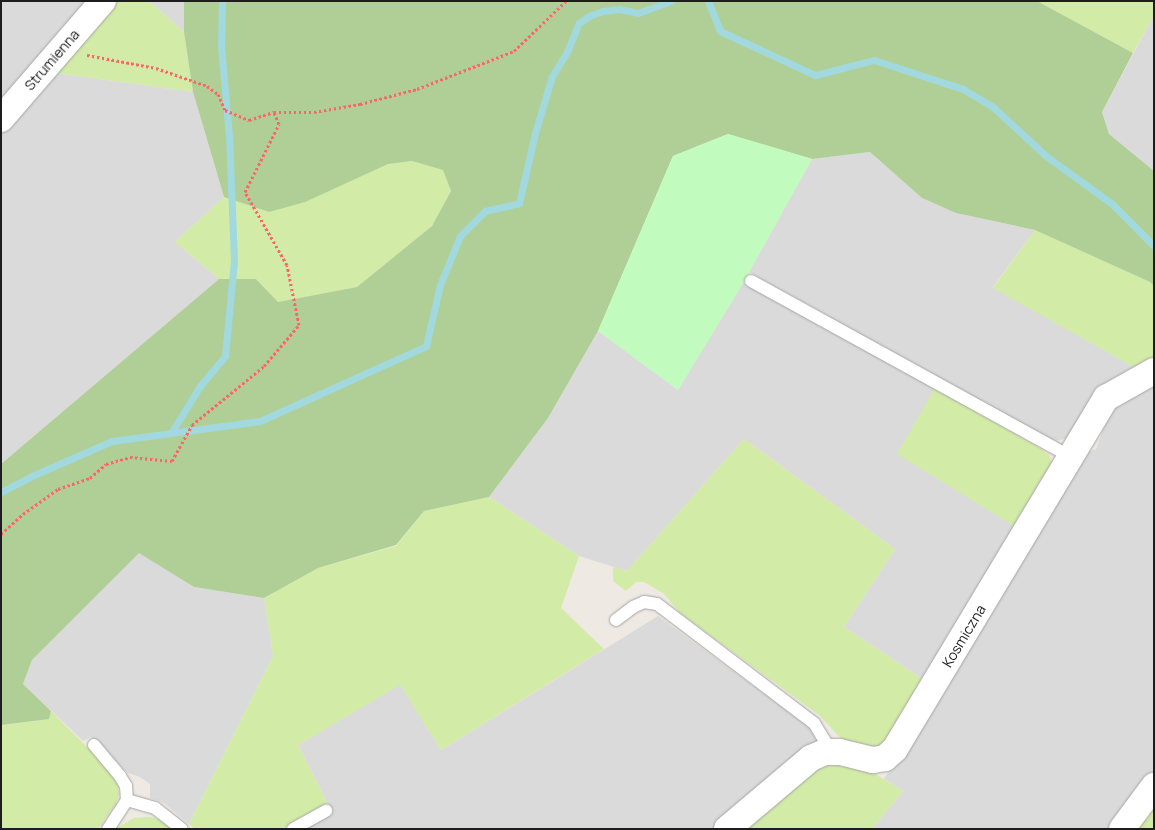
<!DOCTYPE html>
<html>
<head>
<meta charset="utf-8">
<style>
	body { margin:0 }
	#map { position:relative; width:1155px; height:830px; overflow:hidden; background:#efe9e3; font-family:Manrope,sans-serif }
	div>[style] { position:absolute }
	.residential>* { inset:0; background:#dbdada }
	.grass>* { inset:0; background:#d2eba6 }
	.forest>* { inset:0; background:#afcf96 }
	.park>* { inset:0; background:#c1fbbd }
	.stream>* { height:7px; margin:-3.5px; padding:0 3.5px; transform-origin:3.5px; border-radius:3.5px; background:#a1d9de }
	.path>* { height:3px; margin-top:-1.5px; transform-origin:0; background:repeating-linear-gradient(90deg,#fd656b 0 2.5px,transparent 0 5px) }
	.roads { filter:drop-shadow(0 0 1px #a4a4a4) drop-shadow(0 0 1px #a4a4a4) }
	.lane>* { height:12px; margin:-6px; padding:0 6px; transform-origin:6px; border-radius:6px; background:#fff }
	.street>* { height:26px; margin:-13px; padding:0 13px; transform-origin:13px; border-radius:13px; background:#fff }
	span { translate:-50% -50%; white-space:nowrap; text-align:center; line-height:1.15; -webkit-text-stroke:5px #fff; paint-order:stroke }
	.street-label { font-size:14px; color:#1d1d1d }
	.frame { position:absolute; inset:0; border:2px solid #1d1d1d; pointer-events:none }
</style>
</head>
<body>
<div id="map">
	<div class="residential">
		<div style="clip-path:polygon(1px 1px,97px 1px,1px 111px)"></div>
		<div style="clip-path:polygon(149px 1px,184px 1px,184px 32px)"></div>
		<div style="clip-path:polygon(1154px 15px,1154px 171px,1109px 134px,1102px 112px)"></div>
		<div style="clip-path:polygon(49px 72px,193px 92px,224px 197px,175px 242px,219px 279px,1px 464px,1px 127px)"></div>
		<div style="clip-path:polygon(870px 152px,922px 198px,956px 213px,1035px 230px,993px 287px,1139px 370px,1070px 438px,1054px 441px,749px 272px,812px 159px)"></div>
		<div style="clip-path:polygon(743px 283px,935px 388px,1019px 529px,927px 682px,844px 627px,895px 549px,744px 439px,627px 571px,579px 556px,489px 497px,548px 418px,598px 331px,678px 390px)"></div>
		<div style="clip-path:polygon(1154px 378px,1154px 779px,1117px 829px,872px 829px,903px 791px,884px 779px,1076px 458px,1096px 449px,1114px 401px)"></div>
		<div style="clip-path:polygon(139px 552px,194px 587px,264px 598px,273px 656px,189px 824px,164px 803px,150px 798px,150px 784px,140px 777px,128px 773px,91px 737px,83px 741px,23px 684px,32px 660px)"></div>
		<div style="clip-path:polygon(658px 616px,809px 727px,816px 736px,817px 744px,717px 829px,303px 829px,332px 812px,298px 745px,400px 684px,441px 750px)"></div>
	</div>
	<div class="grass">
		<div style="clip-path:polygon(111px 1px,149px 1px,184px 32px,193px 92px,49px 72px)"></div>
		<div style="clip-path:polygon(1037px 1px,1154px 1px,1154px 15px,1133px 53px)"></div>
		<div style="clip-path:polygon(412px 161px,443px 170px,451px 191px,432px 226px,357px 287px,278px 302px,256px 279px,219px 279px,175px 242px,224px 197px,269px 212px,388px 164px)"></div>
		<div style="clip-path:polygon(1035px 230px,1150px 282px,1154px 286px,1154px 362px,1139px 370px,993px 288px)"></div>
		<div style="clip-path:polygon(935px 388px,1041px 449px,1049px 455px,1052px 463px,1019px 529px,897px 454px)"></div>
		<div style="clip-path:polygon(744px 439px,895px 549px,844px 627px,927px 682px,892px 745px,875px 752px,845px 743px,819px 715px,680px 613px,663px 593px,644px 582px,636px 582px,626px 591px,613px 581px,613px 567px,627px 571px)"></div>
		<div style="clip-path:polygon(489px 497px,579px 556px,561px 608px,604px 649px,441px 750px,400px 685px,298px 745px,328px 804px,282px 829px,195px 829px,189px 824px,273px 656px,264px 598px,318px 568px,396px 546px,424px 511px)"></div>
		<div style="clip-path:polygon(51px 711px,108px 768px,117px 783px,119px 794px,116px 804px,98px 829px,1px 829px,1px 725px,49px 719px)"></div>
		<div style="clip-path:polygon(826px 762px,864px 767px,903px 791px,872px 829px,733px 829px)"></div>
		<div style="clip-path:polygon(1154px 794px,1154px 829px,1128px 829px)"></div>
		<div style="clip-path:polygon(149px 817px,163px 820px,173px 829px,115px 829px,134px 818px)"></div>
	</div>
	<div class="forest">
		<div style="clip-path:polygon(184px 1px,1037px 1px,1133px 53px,1102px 112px,1109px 134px,1154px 171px,1154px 286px,1150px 282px,1035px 230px,956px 213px,922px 198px,870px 152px,812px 159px,728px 134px,673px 156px,598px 331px,548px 418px,489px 497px,424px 511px,396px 545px,318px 568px,264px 598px,194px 587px,139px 553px,32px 660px,23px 684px,51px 711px,49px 719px,1px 725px,1px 464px,219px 279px,256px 279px,278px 302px,357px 287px,432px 226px,451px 191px,443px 170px,412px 161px,388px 164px,305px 202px,269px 212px,224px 197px,193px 92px,184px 32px)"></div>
	</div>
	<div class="park">
		<div style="clip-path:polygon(728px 134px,812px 159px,743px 283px,678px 390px,598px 331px,673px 156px)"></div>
	</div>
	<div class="stream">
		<div style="left:708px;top:1px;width:32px;rotate:68deg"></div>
		<div style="left:720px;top:31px;width:105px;rotate:24.9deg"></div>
		<div style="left:815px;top:75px;width:61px;rotate:-14.3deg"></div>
		<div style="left:874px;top:60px;width:94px;rotate:18deg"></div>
		<div style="left:963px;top:89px;width:35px;rotate:31deg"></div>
		<div style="left:993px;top:107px;width:72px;rotate:42.8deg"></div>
		<div style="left:1046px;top:156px;width:82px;rotate:36deg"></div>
		<div style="left:1112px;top:204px;width:59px;rotate:45deg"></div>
		<div style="left:171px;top:433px;width:55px;rotate:-58.3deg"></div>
		<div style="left:200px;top:386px;width:39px;rotate:-50deg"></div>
		<div style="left:225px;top:356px;width:96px;rotate:-84.6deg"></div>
		<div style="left:234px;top:260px;width:124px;rotate:-92.3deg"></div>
		<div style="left:229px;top:136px;width:90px;rotate:-95.1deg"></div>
		<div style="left:221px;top:46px;width:45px;rotate:-88.7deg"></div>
		<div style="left:1px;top:492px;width:37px;rotate:-27deg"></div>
		<div style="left:34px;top:475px;width:85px;rotate:-23.6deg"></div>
		<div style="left:112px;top:441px;width:149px;rotate:-7.7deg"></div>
		<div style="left:260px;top:421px;width:182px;rotate:-24.3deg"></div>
		<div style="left:426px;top:346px;width:63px;rotate:-77.1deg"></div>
		<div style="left:440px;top:285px;width:53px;rotate:-67.8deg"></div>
		<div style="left:460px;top:236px;width:35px;rotate:-45deg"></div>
		<div style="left:485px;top:211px;width:35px;rotate:-13deg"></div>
		<div style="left:519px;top:203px;width:72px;rotate:-77.1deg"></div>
		<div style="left:535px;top:133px;width:59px;rotate:-73.4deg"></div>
		<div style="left:552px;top:76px;width:28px;rotate:-58deg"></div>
		<div style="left:567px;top:52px;width:31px;rotate:-68deg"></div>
		<div style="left:579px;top:23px;width:14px;rotate:-34deg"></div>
		<div style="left:591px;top:15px;width:13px;rotate:-18deg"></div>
		<div style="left:603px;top:11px;width:16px;rotate:-7deg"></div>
		<div style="left:619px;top:9px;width:19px;rotate:12deg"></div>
		<div style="left:638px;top:13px;width:35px;rotate:-20deg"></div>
	</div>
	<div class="path">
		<div style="left:87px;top:55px;width:70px;rotate:10.7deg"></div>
		<div style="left:156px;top:68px;width:54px;rotate:19.4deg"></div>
		<div style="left:207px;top:86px;width:14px;rotate:36deg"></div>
		<div style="left:218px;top:94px;width:17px;rotate:66deg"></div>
		<div style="left:225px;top:110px;width:26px;rotate:23deg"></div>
		<div style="left:249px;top:120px;width:26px;rotate:-18deg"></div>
		<div style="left:274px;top:112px;width:40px"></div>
		<div style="left:314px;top:112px;width:47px;rotate:-9.9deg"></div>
		<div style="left:360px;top:104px;width:59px;rotate:-14.7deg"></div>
		<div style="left:417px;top:89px;width:104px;rotate:-21.4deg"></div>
		<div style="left:514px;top:51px;width:72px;rotate:-43.9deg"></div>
		<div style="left:1px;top:534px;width:30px;rotate:-42deg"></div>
		<div style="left:23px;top:514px;width:43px;rotate:-35.5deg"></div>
		<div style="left:58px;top:489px;width:34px;rotate:-19deg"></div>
		<div style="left:90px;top:478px;width:21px;rotate:-41deg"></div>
		<div style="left:106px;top:464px;width:25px;rotate:-16deg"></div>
		<div style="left:130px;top:457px;width:42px;rotate:5.4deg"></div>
		<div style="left:172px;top:461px;width:41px;rotate:-60.9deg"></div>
		<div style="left:192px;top:425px;width:93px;rotate:-39.3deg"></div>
		<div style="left:264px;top:366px;width:54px;rotate:-49.5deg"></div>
		<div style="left:299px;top:325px;width:61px;rotate:-101.3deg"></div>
		<div style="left:287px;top:265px;width:84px;rotate:-119.9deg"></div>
		<div style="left:245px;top:192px;width:76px;rotate:-63.4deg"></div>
		<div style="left:279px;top:124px;width:13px;rotate:-113deg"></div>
	</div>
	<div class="roads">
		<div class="lane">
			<div style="left:751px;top:281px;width:365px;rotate:28.8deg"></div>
			<div style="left:616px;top:620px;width:21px;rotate:-37deg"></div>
			<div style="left:633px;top:607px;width:12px;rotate:-24deg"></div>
			<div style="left:644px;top:602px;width:13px;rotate:9deg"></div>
			<div style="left:657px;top:604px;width:197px;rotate:37.2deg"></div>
			<div style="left:814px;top:723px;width:21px;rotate:59deg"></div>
			<div style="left:825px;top:741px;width:11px;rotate:90deg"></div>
			<div style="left:94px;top:745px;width:40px;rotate:50deg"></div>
			<div style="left:120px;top:776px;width:12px;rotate:59deg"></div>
			<div style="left:126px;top:786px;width:14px;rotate:86deg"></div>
			<div style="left:127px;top:800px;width:35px;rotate:123deg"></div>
			<div style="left:127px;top:800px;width:29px;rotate:16deg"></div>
			<div style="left:155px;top:808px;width:34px;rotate:38deg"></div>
			<div style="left:293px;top:829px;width:38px;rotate:-29deg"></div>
		</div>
		<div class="street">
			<div style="left:1px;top:119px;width:156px;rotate:-49.2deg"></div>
			<div style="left:727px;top:829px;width:110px;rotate:-40.2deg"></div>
			<div style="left:811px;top:758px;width:15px;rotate:-23deg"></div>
			<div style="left:825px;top:752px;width:15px"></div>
			<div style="left:840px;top:752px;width:34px;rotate:14deg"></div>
			<div style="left:873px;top:760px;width:12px;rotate:-9deg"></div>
			<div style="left:885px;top:758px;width:13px;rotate:-42deg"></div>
			<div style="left:895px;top:749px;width:410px;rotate:-59deg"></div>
			<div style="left:1106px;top:398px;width:55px;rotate:-29.4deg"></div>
			<div style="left:1122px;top:829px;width:54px;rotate:-53.3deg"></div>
		</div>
	</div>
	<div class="street-label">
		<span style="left:52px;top:60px;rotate:-49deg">Strumienna</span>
		<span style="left:964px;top:636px;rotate:-59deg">Kosmiczna</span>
	</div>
	<div class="frame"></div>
</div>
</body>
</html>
